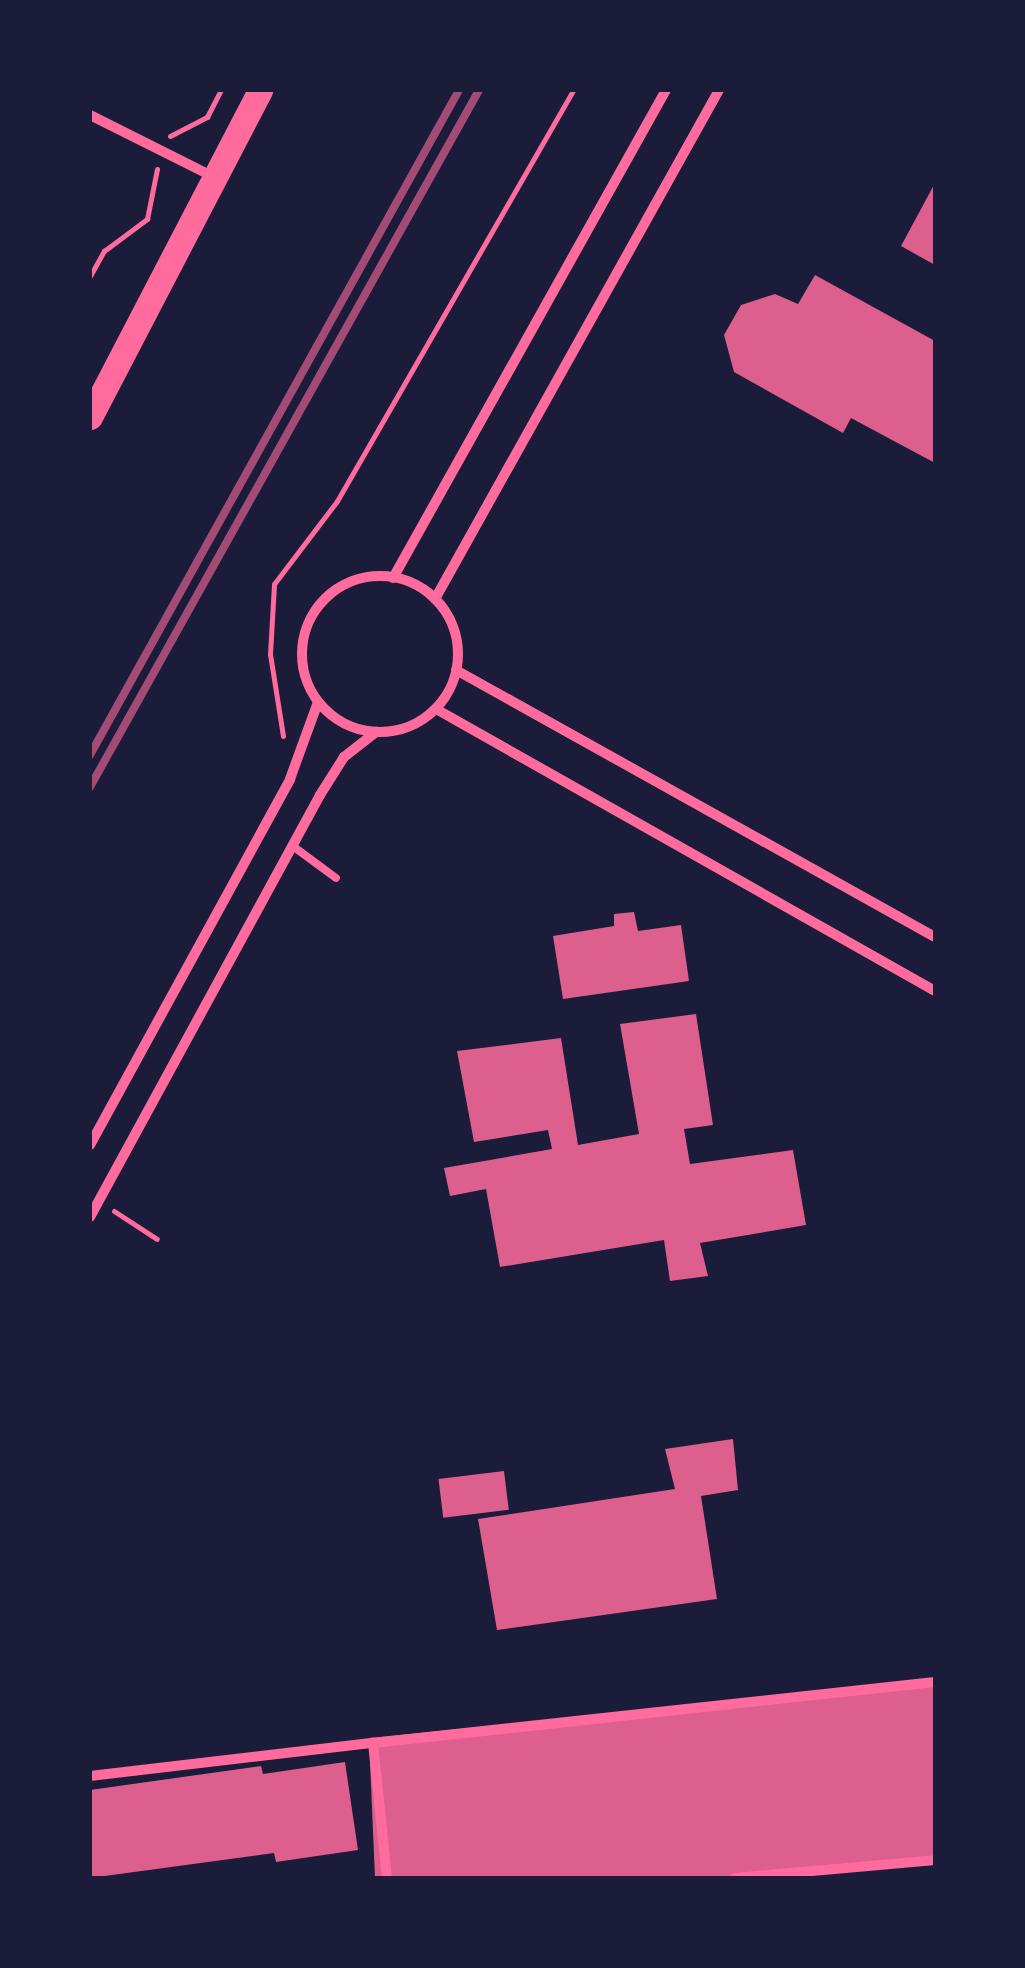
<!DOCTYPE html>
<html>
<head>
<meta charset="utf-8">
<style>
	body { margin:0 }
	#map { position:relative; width:1025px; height:1968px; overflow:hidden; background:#1b1b3a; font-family:"Fira Sans",sans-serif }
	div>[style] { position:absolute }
	.building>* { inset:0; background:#dd5f8e; transform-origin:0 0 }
	.path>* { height:5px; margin:-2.5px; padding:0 2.5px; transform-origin:2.5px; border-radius:2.5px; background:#ff6b9d }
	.service>* { height:8px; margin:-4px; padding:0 4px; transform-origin:4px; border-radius:4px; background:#ff6b9d }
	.minor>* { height:10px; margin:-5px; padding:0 5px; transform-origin:5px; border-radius:5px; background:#ff6b9d }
	.minor>.ring { margin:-5px; padding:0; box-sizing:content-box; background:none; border:10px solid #ff6b9d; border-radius:50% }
	.primary>* { height:25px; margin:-12.5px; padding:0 12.5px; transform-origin:12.5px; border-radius:12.5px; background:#ff6b9d }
	.rail>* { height:8px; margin:-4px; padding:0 4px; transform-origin:4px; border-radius:4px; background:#a44b75 }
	span { translate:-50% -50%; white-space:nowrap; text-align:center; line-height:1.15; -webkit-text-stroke:9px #1b1b3a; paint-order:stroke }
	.frame { position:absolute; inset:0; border:92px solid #1b1b3a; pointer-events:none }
</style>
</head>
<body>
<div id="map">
	<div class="building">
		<div style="clip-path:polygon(935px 183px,935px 265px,901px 246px)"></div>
		<div style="clip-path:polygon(815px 275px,935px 341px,935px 463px,851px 418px,843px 433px,734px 372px,724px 335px,741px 305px,775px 294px,798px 304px)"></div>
		<div style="clip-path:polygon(634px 912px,638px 931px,681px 925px,689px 981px,563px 999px,553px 936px,614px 926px,614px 914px)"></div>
		<div style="clip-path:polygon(696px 1014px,713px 1125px,684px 1129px,690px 1164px,793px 1150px,806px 1225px,700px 1243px,708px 1276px,670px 1281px,664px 1240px,500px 1267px,486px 1189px,450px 1196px,444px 1168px,552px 1149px,548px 1130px,474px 1142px,457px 1051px,561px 1038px,578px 1145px,639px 1134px,620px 1024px)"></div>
		<div style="clip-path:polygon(733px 1439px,738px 1490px,701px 1496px,717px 1599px,497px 1630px,478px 1519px,675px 1489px,665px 1449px)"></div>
		<div style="left:504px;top:1471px;width:39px;height:66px;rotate:83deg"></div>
		<div style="clip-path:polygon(935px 1682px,935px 1860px,750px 1878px,375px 1878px,369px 1738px)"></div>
		<div style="clip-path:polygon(345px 1762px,358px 1850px,276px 1862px,274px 1853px,90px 1878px,90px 1790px,261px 1766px,263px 1774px)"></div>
	</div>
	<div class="path">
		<div style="left:170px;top:136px;width:42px;rotate:-27.2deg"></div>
		<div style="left:207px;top:117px;width:30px;rotate:-63deg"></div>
		<div style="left:90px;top:276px;width:29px;rotate:-61deg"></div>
		<div style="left:104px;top:251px;width:54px;rotate:-36.7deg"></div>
		<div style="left:147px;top:219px;width:51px;rotate:-78.7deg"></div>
		<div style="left:283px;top:736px;width:83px;rotate:-99deg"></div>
		<div style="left:270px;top:654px;width:70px;rotate:-86.7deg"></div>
		<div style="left:274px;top:584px;width:104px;rotate:-52.8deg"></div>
		<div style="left:337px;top:501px;width:474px;rotate:-60.1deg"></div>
		<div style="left:114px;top:1211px;width:51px;rotate:33.1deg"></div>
	</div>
	<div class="service">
		<div style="left:294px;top:847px;width:52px;rotate:36.4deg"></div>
	</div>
	<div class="minor">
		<div style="left:90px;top:115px;width:136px;rotate:26.6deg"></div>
		<div class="ring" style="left:302px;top:576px;width:146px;height:146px"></div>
		<div style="left:393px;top:578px;width:559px;rotate:-60.78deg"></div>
		<div style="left:435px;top:599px;width:583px;rotate:-60.84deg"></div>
		<div style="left:456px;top:670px;width:548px;rotate:29.14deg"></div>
		<div style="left:436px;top:709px;width:573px;rotate:29.47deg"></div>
		<div style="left:90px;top:1145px;width:417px;rotate:-61.3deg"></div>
		<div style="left:290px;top:779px;width:82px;rotate:-70deg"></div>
		<div style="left:90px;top:1217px;width:481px;rotate:-61.4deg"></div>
		<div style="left:320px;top:795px;width:45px;rotate:-57.7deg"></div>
		<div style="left:344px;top:757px;width:41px;rotate:-38deg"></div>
		<div style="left:90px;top:1776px;width:285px;rotate:-6.7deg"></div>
		<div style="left:387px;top:1878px;width:136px;rotate:-95.9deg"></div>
		<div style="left:373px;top:1743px;width:565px;rotate:-6.19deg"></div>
		<div style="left:735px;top:1878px;width:201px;rotate:-5.1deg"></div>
	</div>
	<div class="primary">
		<div style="left:90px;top:417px;width:369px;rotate:-62.5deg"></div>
	</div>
	<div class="rail">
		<div style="left:90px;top:755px;width:761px;rotate:-60.97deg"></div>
		<div style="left:90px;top:787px;width:798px;rotate:-60.83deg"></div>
	</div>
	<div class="frame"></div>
</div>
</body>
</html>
